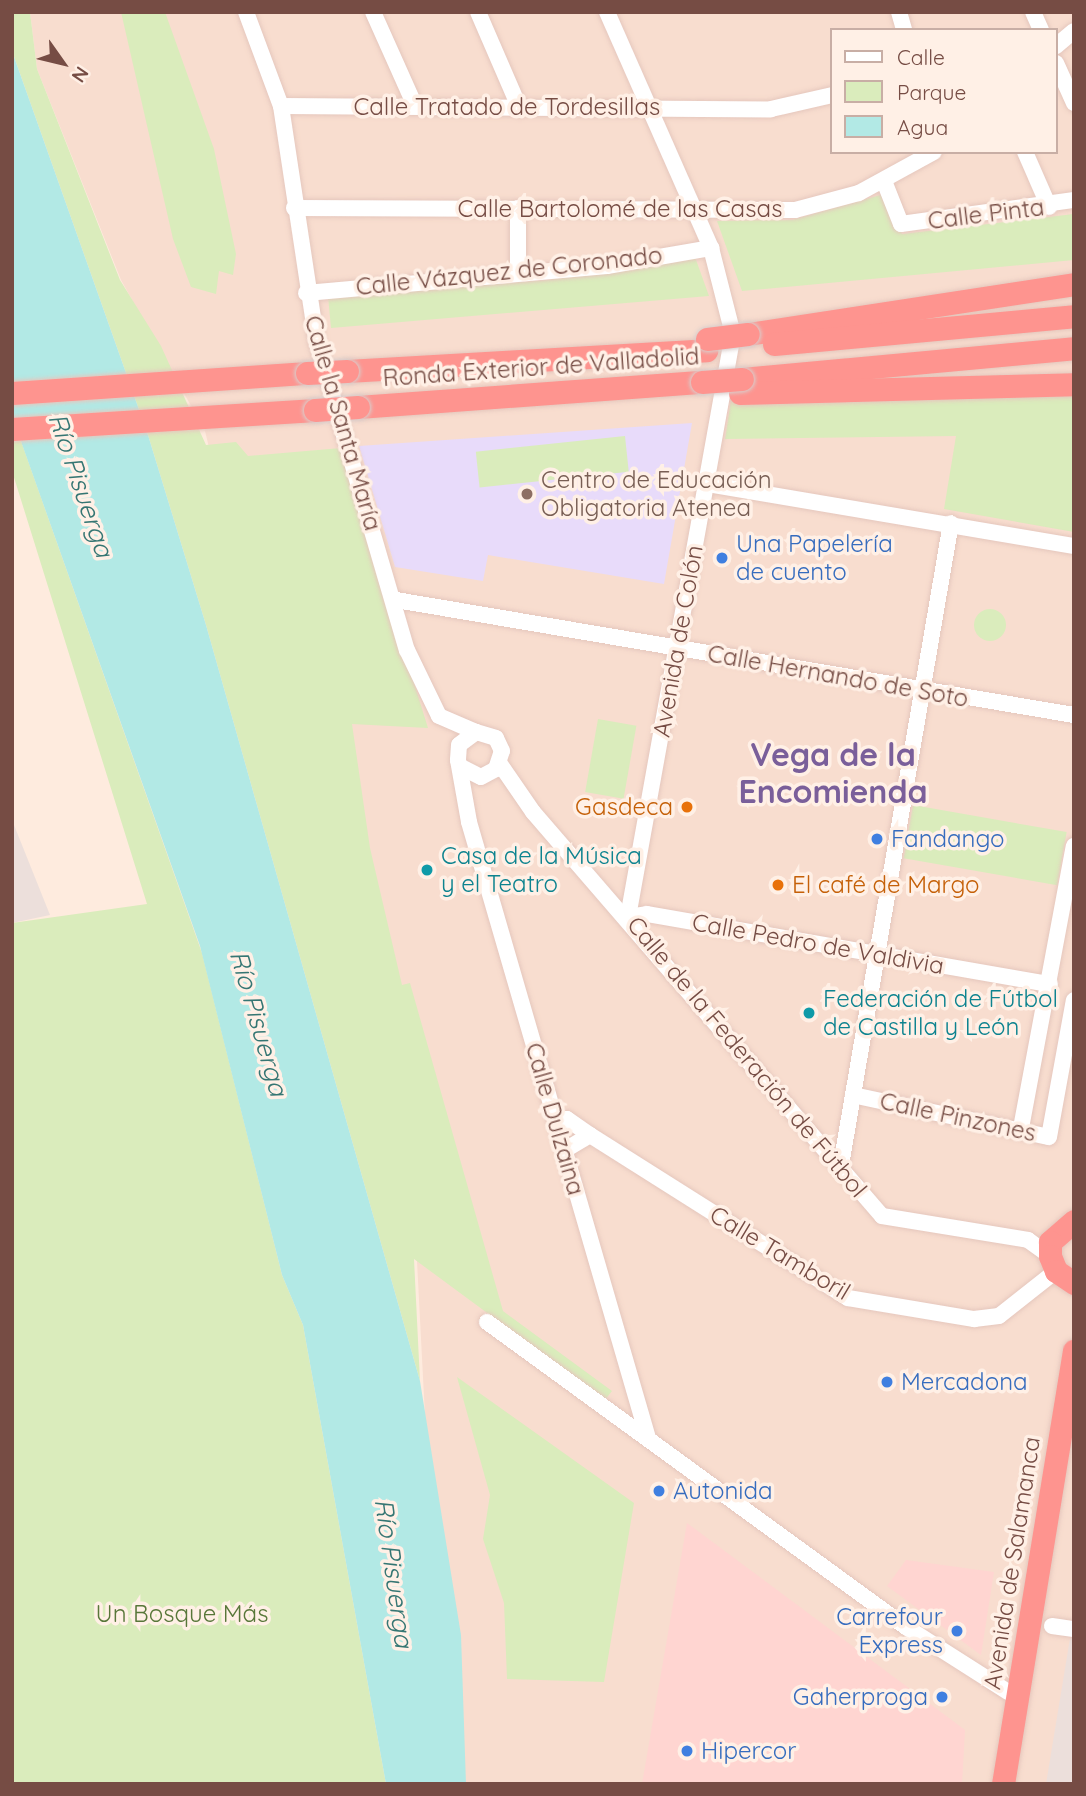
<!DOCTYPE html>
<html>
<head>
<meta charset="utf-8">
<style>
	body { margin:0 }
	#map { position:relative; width:1086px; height:1796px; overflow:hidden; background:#feebde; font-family:Quicksand,sans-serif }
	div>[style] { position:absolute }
	.residential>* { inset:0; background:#f8ddcf }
	.commercial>* { inset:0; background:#ffd5d1 }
	.industrial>* { inset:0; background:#ecdfdb }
	.education>* { inset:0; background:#e8dbfa }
	.green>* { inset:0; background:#daecbc; transform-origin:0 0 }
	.round { border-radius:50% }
	.water>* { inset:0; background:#b2e9e5 }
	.roads { filter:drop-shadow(0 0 2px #e5c7bd) drop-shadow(0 0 2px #e5c7bd) }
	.minor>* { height:16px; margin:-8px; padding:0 8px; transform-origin:8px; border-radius:8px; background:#fff }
	.highway>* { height:23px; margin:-11.5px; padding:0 11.5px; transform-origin:11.5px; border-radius:11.5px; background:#fe948f }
	.bridges { filter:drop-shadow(0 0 2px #d9cdcb) drop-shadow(0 0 2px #d9cdcb) }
	.highway-bridge>* { height:23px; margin:-11.5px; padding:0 11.5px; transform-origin:11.5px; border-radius:11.5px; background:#fe948f }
	.dots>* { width:19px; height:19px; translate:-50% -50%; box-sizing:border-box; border:4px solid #fff0e6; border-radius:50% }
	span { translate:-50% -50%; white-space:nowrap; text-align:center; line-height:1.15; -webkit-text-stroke:7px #fff0e6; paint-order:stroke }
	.street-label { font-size:24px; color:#764c44 }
	.education-label { font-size:24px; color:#785e54 }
	.left { translate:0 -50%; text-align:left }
	.shop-label { font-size:24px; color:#366cbe }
	.right { translate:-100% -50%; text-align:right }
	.food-label { font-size:24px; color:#c56008 }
	.culture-label { font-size:24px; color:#0d838f }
	.park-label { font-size:24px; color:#587739 }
	.water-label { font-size:26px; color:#357673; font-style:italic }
	.district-label { font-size:32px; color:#7a5f9a; font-weight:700 }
	.frame { position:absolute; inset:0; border:14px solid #764c44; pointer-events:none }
	.legend { position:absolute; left:830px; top:28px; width:228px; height:126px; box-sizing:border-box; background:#fff0e6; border:2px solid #c8aea5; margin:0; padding:9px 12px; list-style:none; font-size:21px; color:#764c44 }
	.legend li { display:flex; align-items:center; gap:14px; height:35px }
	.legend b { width:35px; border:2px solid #c8aea5 }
	.north { position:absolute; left:28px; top:28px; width:70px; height:70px; -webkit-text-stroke:5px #fff0e6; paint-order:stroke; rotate:124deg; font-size:19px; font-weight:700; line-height:28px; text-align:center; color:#764c44 }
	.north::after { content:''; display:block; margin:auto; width:24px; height:32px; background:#764c44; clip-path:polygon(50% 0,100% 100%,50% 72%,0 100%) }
</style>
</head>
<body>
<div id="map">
	<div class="residential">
		<div style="clip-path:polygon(evenodd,30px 12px,1074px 12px,1074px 1784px,444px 1784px,403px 990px,236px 558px,205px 431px,121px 280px,37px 69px,30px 12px,832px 30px,1056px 30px,1056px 152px,832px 152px,832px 30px)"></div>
	</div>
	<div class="commercial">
		<div style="clip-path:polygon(687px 1523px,965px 1730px,962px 1784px,642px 1784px)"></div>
		<div style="clip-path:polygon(906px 1560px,994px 1572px,981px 1655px,887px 1586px)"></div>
	</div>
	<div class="industrial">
		<div style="clip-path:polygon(12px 820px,50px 915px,12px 923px)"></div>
		<div style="clip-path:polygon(1074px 1614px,1074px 1784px,1046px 1784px)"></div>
	</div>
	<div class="education">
		<div style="clip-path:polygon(692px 423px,664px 584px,488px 555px,483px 581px,395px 567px,359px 446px)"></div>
	</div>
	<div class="green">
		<div style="clip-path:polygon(12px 12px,30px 12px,37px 69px,120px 280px,161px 346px,206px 445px,236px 442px,248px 456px,341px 448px,428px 728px,352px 724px,370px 848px,402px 985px,410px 983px,503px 1311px,612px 1391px,605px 1400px,414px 1259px,420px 1381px,206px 625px,148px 435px,12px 51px)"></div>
		<div style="clip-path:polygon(121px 12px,165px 12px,214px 149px,236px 254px,233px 275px,219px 271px,216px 294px,191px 287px,173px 239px)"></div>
		<div style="clip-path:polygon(884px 194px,902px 234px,1074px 214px,1074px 260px,742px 291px,717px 221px,792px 220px)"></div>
		<div style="clip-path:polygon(695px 257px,709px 296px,331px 328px,328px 296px,548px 280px)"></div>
		<div style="clip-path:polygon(1074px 388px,1074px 532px,944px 509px,956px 436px,725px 439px,731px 400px)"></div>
		<div style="left:625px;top:436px;width:36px;height:150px;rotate:84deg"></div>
		<div style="clip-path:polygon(21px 441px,202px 953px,282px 1275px,303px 1325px,386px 1784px,12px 1784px,12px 923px,147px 904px,12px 471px,12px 442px)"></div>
		<div class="round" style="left:974px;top:609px;width:32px;height:32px"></div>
		<div style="left:598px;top:719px;width:39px;height:74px;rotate:10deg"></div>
		<div style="left:913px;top:805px;width:156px;height:54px;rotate:10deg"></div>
		<div style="clip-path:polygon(457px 1377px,634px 1503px,604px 1682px,507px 1679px,504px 1603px,483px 1539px,490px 1495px)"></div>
	</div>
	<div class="water">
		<div style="clip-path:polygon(12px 51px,148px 435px,206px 625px,420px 1381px,461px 1635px,466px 1784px,386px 1784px,303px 1325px,282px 1275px,200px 946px,12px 416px)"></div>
	</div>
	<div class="roads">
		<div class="minor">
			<div style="left:246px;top:12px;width:100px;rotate:69.6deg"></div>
			<div style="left:281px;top:106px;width:240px;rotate:81.4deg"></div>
			<div style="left:317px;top:343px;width:320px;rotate:73.7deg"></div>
			<div style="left:407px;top:650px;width:73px;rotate:64.1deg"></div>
			<div style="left:439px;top:716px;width:40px;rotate:23.4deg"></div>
			<div style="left:373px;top:12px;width:103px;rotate:65.9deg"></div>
			<div style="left:478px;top:12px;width:106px;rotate:66.6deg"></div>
			<div style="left:607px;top:12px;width:258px;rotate:66.2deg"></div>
			<div style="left:711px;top:248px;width:89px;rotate:75.7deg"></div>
			<div style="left:733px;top:334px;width:592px;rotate:100.21deg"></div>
			<div style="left:899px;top:12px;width:19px;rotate:74deg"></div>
			<div style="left:1033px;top:12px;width:20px;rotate:66deg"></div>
			<div style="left:1056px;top:46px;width:23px;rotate:-40deg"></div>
			<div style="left:1056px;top:63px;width:44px;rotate:65.8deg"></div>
			<div style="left:281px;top:106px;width:490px;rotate:0.4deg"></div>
			<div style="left:771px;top:109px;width:63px;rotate:-12.9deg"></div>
			<div style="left:1025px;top:152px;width:60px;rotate:66.4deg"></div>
			<div style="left:884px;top:181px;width:46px;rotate:68.4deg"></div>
			<div style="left:901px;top:224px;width:175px;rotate:-7.9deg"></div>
			<div style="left:294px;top:208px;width:501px;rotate:0.23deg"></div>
			<div style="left:795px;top:210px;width:66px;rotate:-14.9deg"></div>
			<div style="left:859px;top:193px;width:85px;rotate:-28.7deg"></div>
			<div style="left:518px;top:273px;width:65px;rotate:-90deg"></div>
			<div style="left:306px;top:293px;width:302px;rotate:-5.1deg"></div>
			<div style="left:607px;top:266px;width:106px;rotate:-9.8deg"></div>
			<div style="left:707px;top:484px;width:372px;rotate:9.6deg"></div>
			<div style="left:396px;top:600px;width:688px;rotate:9.63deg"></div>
			<div style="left:500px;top:764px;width:58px;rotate:55.5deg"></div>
			<div style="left:533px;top:812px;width:534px;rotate:49.18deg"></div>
			<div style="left:882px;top:1216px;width:148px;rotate:9.3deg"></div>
			<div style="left:1028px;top:1240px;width:27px;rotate:36deg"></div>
			<div style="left:461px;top:767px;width:22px;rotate:27deg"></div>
			<div style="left:481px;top:777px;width:17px;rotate:-28deg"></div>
			<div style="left:496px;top:769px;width:19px;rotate:-72deg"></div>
			<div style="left:502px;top:751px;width:14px;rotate:-115deg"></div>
			<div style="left:496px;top:738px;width:21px;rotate:-163deg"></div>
			<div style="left:476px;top:732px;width:21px;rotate:143deg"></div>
			<div style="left:459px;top:745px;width:15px;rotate:94deg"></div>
			<div style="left:458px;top:760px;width:63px;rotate:79.9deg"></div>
			<div style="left:469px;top:822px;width:641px;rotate:73.8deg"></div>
			<div style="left:628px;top:917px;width:19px;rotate:-9deg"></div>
			<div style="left:647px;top:914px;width:409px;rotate:9.9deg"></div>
			<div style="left:853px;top:1095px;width:200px;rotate:12.1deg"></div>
			<div style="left:1049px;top:1137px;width:139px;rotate:-79.7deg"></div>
			<div style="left:556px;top:1121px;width:11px;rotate:-10deg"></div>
			<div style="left:567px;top:1119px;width:28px;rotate:35deg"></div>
			<div style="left:1021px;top:1128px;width:287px;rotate:-79.4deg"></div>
			<div style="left:565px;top:1150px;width:29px;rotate:-31deg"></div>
			<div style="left:590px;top:1135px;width:305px;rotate:32.3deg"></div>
			<div style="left:848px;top:1298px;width:128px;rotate:9.5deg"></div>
			<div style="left:974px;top:1319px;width:25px;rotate:-7deg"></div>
			<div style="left:999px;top:1316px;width:73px;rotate:-38.3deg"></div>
			<div style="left:841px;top:1165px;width:651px;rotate:-80.28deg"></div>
			<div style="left:487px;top:1322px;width:518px;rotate:36.05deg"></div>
			<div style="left:906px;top:1627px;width:121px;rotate:32.5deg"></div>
			<div style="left:1052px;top:1626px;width:22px;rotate:8deg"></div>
		</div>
		<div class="highway">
			<div style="left:748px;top:334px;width:330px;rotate:-8.7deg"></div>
			<div style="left:774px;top:344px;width:301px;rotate:-5.3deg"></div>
			<div style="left:347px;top:371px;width:360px;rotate:-3.3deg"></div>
			<div style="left:742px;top:379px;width:333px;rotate:-5.3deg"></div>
			<div style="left:12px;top:393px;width:296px;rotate:-3.9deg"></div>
			<div style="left:740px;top:393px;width:334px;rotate:-1.5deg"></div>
			<div style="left:358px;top:407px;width:345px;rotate:-4.2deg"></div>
			<div style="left:12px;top:429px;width:304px;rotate:-3.6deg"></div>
			<div style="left:1074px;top:1221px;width:32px;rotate:139deg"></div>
			<div style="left:1050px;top:1242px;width:14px;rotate:90deg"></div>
			<div style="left:1050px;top:1256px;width:16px;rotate:68deg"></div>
			<div style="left:1056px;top:1271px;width:22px;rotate:34deg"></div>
			<div style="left:1003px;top:1784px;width:439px;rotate:-80.7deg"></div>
		</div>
	</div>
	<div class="bridges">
		<div class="highway-bridge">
			<div style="left:707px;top:339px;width:41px;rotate:-7deg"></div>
			<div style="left:307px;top:373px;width:40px;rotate:-2.9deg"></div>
			<div style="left:702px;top:382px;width:40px;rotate:-4.3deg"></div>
			<div style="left:315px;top:410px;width:43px;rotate:-4deg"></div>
		</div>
	</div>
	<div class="dots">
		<div style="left:527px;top:494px;background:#8d6e63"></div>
		<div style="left:722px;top:558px;background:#3f7fe0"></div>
		<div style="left:687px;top:807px;background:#e8710a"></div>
		<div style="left:877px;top:839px;background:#3f7fe0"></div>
		<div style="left:427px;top:870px;background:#0f9aa8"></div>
		<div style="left:778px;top:885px;background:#e8710a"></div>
		<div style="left:809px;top:1013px;background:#0f9aa8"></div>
		<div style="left:887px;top:1382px;background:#3f7fe0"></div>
		<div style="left:659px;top:1491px;background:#3f7fe0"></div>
		<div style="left:957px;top:1631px;background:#3f7fe0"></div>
		<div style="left:942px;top:1697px;background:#3f7fe0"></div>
		<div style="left:687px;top:1751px;background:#3f7fe0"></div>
	</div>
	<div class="street-label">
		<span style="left:507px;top:107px">Calle Tratado de Tordesillas</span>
		<span style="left:620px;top:209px">Calle Bartolomé de las Casas</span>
		<span style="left:986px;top:214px;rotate:-7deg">Calle Pinta</span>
		<span style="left:509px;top:271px;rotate:-6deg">Calle Vázquez de Coronado</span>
		<span style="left:541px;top:367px;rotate:-4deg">Ronda Exterior de Valladolid</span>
		<span style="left:343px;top:423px;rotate:74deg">Calle la Santa María</span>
		<span style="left:678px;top:641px;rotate:-80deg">Avenida de Colón</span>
		<span style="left:838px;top:676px;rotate:10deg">Calle Hernando de Soto</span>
		<span style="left:818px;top:944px;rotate:10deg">Calle Pedro de Valdivia</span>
		<span style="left:747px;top:1057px;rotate:50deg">Calle de la Federación de Fútbol</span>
		<span style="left:958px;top:1117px;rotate:12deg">Calle Pinzones</span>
		<span style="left:555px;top:1119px;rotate:74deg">Calle Dulzaina</span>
		<span style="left:780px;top:1253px;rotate:31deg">Calle Tamboril</span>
		<span style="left:1012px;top:1563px;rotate:-81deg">Avenida de Salamanca</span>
	</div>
	<div class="education-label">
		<span class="left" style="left:541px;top:494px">Centro de Educación<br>Obligatoria Atenea</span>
	</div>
	<div class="shop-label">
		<span class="left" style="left:736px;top:558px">Una Papelería<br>de cuento</span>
		<span class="left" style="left:891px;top:839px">Fandango</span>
		<span class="left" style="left:901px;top:1382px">Mercadona</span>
		<span class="left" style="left:673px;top:1491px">Autonida</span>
		<span class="right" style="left:943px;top:1631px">Carrefour<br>Express</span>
		<span class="right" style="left:928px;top:1697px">Gaherproga</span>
		<span class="left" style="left:701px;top:1751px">Hipercor</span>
	</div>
	<div class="food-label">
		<span class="right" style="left:673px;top:807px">Gasdeca</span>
		<span class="left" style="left:792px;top:885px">El café de Margo</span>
	</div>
	<div class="culture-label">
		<span class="left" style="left:441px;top:870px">Casa de la Música<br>y el Teatro</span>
		<span class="left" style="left:823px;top:1013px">Federación de Fútbol<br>de Castilla y León</span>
	</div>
	<div class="park-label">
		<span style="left:182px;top:1614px">Un Bosque Más</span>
	</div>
	<div class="water-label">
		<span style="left:81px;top:485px;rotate:71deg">Río Pisuerga</span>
		<span style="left:259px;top:1023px;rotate:74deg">Río Pisuerga</span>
		<span style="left:394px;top:1573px;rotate:82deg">Río Pisuerga</span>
	</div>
	<div class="district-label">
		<span style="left:833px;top:773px">Vega de la<br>Encomienda</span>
	</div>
	<div class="frame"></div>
	<ul class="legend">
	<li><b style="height:9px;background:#fff"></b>Calle</li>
	<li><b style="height:19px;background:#daecbc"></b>Parque</li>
	<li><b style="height:19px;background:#b2e9e5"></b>Agua</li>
	</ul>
	<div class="north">N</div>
</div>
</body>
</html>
